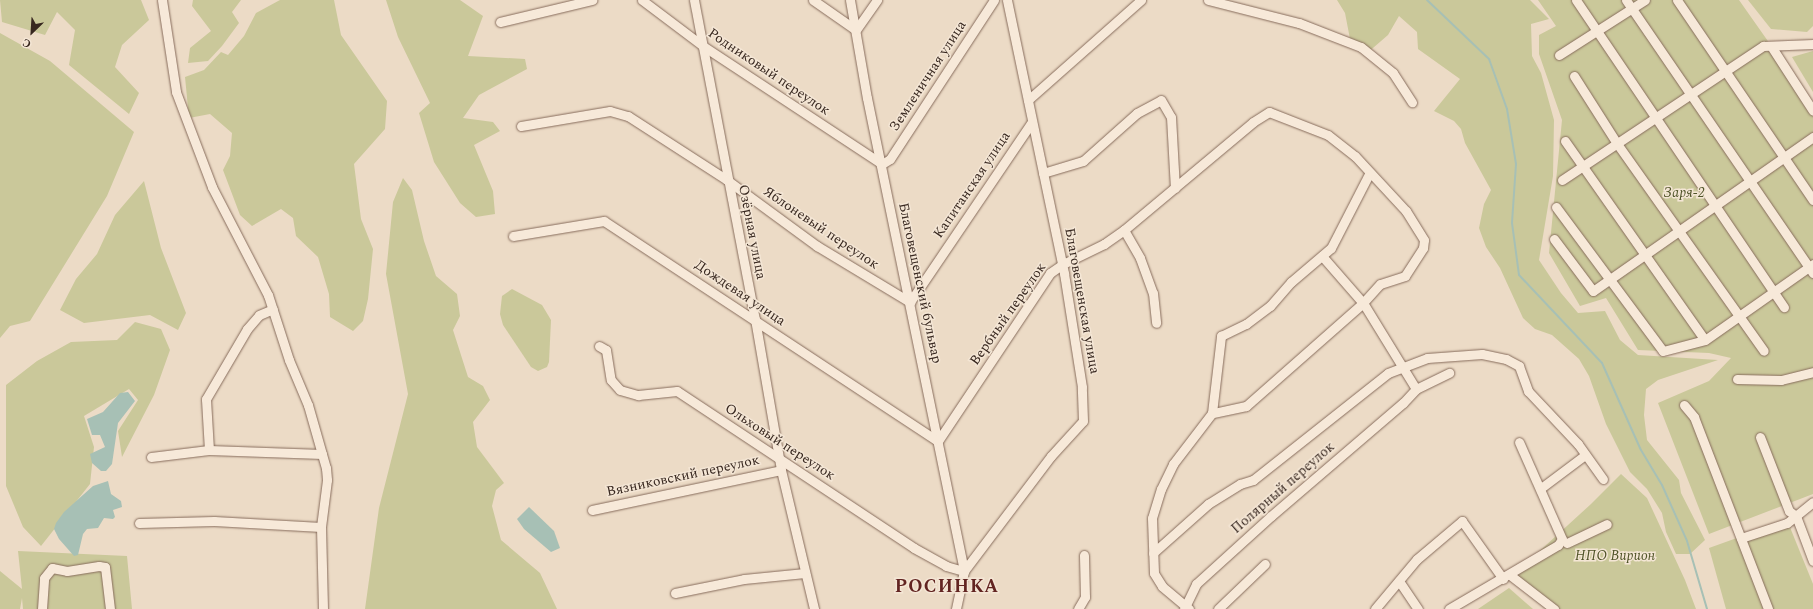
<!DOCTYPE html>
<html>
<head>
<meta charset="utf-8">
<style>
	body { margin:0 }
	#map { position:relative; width:1813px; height:609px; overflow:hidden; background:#ecdbc6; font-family:Spectral,serif }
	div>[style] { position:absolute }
	.green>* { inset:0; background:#cac89a }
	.water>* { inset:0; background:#a7c0b5 }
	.stream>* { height:2px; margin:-1px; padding:0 1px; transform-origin:1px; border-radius:1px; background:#a7c0b5 }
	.roads { filter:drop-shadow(0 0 1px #876c5c) drop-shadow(0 0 1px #876c5c) }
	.minor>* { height:9px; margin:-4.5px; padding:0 4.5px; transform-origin:4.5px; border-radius:4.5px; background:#f7e9d9 }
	span { translate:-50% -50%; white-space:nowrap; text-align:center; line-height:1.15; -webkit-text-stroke:3px #f4e6d5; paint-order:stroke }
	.street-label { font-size:14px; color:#37271f }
	.park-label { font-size:14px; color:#4f5327; font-style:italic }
	.district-label { font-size:18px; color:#622421; font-weight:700; letter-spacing:1px }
	.north { position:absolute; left:12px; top:12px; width:40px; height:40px; -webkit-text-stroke:3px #f4e6d5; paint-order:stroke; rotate:205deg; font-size:11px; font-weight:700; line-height:16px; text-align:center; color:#37271f }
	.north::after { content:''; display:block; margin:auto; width:14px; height:18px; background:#37271f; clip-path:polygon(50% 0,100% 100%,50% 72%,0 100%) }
</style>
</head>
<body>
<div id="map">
	<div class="green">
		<div style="clip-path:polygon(0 0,141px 0,149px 20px,122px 45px,115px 67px,139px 93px,129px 114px,69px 65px,75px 30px,57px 12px,45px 35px,2px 22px)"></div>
		<div style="clip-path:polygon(193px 0,241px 0,232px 12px,239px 23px,222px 46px,208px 61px,188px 63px,190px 48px,211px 31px,192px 6px)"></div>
		<div style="clip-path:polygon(280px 0,334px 0,341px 35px,387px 101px,385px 129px,354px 164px,361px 219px,373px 249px,368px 299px,363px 321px,353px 331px,330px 317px,329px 294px,318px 257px,296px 236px,293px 218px,281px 209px,252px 226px,240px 215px,223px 170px,230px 156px,232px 133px,210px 114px,189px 118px,185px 77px,204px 70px,221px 52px,228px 55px,244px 36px,256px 13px)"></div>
		<div style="clip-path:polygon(386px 0,460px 0,483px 16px,468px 56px,525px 59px,527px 69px,479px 95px,463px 118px,493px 122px,500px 131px,474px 145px,493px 191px,495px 214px,476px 217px,460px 203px,434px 162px,419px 113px,430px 103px,398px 37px)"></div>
		<div style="clip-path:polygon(1337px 0,1530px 0,1549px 19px,1531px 24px,1532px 56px,1541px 73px,1554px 120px,1553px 176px,1539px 260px,1561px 293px,1578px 313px,1605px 311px,1620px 340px,1638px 355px,1718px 360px,1658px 380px,1646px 389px,1644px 415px,1647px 440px,1679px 480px,1681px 493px,1705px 540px,1690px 554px,1676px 554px,1666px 532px,1662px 513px,1647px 489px,1630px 472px,1606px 424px,1589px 376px,1579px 359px,1552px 335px,1535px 329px,1523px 318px,1500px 268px,1486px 247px,1479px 228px,1484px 204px,1491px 190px,1465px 143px,1461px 129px,1454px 121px,1434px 111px,1460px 79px,1418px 49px,1417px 32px,1399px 16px,1388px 35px,1366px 54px,1350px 39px,1345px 13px)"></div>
		<div style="clip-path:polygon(1538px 0,1739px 0,1813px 105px,1813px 494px,1709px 534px,1658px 403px,1709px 381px,1731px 358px,1709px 353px,1638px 350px,1606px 298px,1580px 306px,1549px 253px,1562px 120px,1539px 54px,1539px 35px,1556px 26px)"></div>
		<div style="clip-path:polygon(1748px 0,1813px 0,1813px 26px,1807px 32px,1771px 29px)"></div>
		<div style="clip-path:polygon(0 33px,50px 61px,134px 132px,107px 196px,30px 321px,10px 326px,0 338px)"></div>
		<div style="clip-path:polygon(1813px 51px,1813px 92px,1792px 57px)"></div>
		<div style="clip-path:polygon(403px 178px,412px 190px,424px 241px,436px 276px,457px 294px,460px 316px,453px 330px,468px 377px,483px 386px,490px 400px,473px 422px,477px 447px,504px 483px,496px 490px,492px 506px,501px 540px,540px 573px,557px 609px,365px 609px,379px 508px,408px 394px,386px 274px,393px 202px)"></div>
		<div style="clip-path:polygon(144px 181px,161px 248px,186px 313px,178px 330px,150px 315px,84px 323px,60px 310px,76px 279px,97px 254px,115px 215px)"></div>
		<div style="clip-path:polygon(512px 289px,542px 305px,551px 320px,549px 362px,547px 367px,538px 371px,531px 367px,503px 325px,500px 314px,502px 296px)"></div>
		<div style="clip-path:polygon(135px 322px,161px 329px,170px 350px,154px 395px,122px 457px,118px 431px,138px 400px,129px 389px,84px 416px,94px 447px,90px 484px,41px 546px,23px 527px,6px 486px,6px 385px,37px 361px,71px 342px,117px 340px)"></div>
		<div style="clip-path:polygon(1621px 474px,1647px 498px,1685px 580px,1696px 609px,1546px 609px,1509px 579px,1591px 504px)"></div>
		<div style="clip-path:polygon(1787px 520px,1813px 584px,1813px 609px,1726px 609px,1709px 548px)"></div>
		<div style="clip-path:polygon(18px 551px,127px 556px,132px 609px,23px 609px,22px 598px,20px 609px,0 609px,0 571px,22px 589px)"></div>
		<div style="clip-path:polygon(1509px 588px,1533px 609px,1478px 609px)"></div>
	</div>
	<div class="water">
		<div style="clip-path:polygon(128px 392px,135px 401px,118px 423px,112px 464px,106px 471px,101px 471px,92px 463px,90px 454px,105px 447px,100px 435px,92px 435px,87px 419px,103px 412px,120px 393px)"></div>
		<div style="clip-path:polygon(108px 481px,111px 494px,121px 501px,122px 507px,113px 510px,115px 517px,113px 519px,104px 518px,98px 528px,87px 529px,83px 534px,78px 555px,74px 556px,59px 539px,54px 529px,56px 523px,64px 512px,93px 486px)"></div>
		<div style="clip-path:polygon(529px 507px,554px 531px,560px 548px,551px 552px,524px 529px,517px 519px)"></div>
	</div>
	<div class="stream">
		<div style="left:1427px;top:0;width:86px;rotate:43.6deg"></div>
		<div style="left:1489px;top:59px;width:53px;rotate:70.2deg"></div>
		<div style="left:1507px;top:109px;width:56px;rotate:80.7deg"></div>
		<div style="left:1516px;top:164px;width:59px;rotate:93.9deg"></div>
		<div style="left:1512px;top:223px;width:52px;rotate:82.3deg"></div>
		<div style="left:1519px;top:275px;width:121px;rotate:46.7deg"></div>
		<div style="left:1602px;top:363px;width:95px;rotate:65.9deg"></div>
		<div style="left:1641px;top:450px;width:41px;rotate:59deg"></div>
		<div style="left:1662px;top:485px;width:61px;rotate:65.9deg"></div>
		<div style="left:1687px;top:541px;width:71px;rotate:73.6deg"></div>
	</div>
	<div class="roads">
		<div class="minor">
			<div style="left:162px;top:0;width:93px;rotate:81.3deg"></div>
			<div style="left:176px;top:92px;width:102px;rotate:69.2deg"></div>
			<div style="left:212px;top:187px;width:122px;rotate:62.6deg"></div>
			<div style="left:268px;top:295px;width:68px;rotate:72.1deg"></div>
			<div style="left:289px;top:360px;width:49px;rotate:67.1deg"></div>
			<div style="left:308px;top:405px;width:66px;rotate:74.1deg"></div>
			<div style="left:326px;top:468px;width:12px;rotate:85deg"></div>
			<div style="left:327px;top:480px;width:47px;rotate:97.3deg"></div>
			<div style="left:321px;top:527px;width:82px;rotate:88.6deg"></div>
			<div style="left:642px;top:0;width:76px;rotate:37deg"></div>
			<div style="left:703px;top:46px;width:214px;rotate:33.4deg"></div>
			<div style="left:882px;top:164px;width:9px;rotate:-32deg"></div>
			<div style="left:890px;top:159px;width:190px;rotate:-56.8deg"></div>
			<div style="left:694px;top:0;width:325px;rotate:79.2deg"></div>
			<div style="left:755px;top:319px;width:153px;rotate:80.2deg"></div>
			<div style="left:781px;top:470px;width:143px;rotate:76.6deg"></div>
			<div style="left:813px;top:0;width:52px;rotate:34.9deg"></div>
			<div style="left:856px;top:30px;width:37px;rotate:-55deg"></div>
			<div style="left:850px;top:0;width:99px;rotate:80.2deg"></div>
			<div style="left:867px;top:98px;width:483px;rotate:78.4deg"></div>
			<div style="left:964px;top:571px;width:39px;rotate:102deg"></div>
			<div style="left:1208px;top:0;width:94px;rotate:14.2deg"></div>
			<div style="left:1299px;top:23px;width:66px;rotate:21.2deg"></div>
			<div style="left:1361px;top:47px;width:41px;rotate:39.1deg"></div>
			<div style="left:1393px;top:73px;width:35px;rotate:57deg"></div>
			<div style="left:1576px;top:0;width:371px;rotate:55.9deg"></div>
			<div style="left:1626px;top:0;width:331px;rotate:55.6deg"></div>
			<div style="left:1677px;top:0;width:242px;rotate:55.8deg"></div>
			<div style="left:500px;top:22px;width:95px;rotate:-13.4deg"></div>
			<div style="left:1771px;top:46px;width:77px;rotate:57.1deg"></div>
			<div style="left:1559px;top:55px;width:102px;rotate:-32.6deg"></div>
			<div style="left:1574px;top:76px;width:82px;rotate:57.5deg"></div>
			<div style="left:1618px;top:145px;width:252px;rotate:54.7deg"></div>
			<div style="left:1028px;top:100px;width:151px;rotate:-41.5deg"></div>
			<div style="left:521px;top:126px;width:90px;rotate:-9.6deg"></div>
			<div style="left:610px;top:111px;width:19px;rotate:16deg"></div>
			<div style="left:628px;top:116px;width:118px;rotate:32.9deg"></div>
			<div style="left:727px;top:180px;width:112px;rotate:36.3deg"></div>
			<div style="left:817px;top:246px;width:109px;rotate:31.1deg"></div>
			<div style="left:910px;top:302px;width:216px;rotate:-55.9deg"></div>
			<div style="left:1565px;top:141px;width:243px;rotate:54.9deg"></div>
			<div style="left:1043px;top:173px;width:42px;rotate:-16.7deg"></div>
			<div style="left:1083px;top:161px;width:72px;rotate:-41.6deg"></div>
			<div style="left:1137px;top:113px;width:27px;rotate:-28deg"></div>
			<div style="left:1161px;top:100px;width:20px;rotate:60deg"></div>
			<div style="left:1171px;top:117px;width:71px;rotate:86.8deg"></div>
			<div style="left:1562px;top:180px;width:242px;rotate:-33.7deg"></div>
			<div style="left:1763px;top:46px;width:50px;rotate:-2.3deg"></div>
			<div style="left:1556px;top:207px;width:179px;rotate:53.4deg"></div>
			<div style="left:1663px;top:351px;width:43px;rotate:-14.7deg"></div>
			<div style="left:1705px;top:340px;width:132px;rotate:-35.1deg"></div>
			<div style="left:1124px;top:230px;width:32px;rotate:60deg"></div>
			<div style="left:1140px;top:258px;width:37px;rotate:70deg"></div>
			<div style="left:1153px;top:293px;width:30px;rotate:84deg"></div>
			<div style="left:513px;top:236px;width:92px;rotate:-9.4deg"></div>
			<div style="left:604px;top:221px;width:400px;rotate:33.4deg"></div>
			<div style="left:938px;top:441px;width:202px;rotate:-56.3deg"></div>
			<div style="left:1050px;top:273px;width:16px;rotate:-35deg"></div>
			<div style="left:1063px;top:264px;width:46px;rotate:-26deg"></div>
			<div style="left:1104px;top:244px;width:24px;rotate:-35deg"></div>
			<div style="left:1124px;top:230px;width:168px;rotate:-39.9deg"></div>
			<div style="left:1253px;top:122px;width:19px;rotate:-32deg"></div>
			<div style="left:1269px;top:112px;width:63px;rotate:21.3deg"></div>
			<div style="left:1328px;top:135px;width:34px;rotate:38deg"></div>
			<div style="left:1355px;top:156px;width:75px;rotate:47.2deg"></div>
			<div style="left:1406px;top:211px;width:34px;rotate:58deg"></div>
			<div style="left:1424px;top:240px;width:8px;rotate:97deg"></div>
			<div style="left:1423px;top:248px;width:33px;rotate:123deg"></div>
			<div style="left:1405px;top:276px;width:26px;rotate:162deg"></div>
			<div style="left:1380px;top:284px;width:25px;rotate:132deg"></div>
			<div style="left:1363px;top:303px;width:156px;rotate:138.6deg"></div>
			<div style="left:1246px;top:406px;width:35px;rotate:168deg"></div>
			<div style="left:1554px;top:239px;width:65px;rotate:53.1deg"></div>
			<div style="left:1593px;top:291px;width:269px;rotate:-35deg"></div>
			<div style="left:599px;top:346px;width:8px;rotate:30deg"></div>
			<div style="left:606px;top:350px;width:30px;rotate:81deg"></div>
			<div style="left:611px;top:380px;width:13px;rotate:48deg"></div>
			<div style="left:620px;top:390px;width:19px;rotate:16deg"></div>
			<div style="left:638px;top:395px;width:39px;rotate:-6deg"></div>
			<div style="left:677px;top:391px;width:284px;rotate:33.5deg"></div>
			<div style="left:914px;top:548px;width:37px;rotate:29deg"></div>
			<div style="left:946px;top:566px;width:19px;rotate:16deg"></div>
			<div style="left:1737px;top:379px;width:44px;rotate:1.3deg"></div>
			<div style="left:1781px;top:380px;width:33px;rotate:-14deg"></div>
			<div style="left:1416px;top:389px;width:37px;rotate:-26deg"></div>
			<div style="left:1684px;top:405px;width:16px;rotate:50deg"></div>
			<div style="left:1694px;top:417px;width:206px;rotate:68.9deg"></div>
			<div style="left:1760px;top:437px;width:79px;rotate:68.6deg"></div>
			<div style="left:1789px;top:511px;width:9px;rotate:36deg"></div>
			<div style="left:1796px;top:516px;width:48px;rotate:69.3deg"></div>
			<div style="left:209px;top:450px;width:51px;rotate:-93.4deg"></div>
			<div style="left:206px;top:399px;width:81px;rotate:-59.6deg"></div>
			<div style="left:247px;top:329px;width:18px;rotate:-49deg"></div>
			<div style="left:259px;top:315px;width:15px;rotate:-23deg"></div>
			<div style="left:151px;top:457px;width:58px;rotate:-6.9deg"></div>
			<div style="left:209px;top:450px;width:113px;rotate:2deg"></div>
			<div style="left:1541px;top:488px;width:55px;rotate:-36.9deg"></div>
			<div style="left:592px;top:510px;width:193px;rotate:-11.9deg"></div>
			<div style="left:139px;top:523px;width:75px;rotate:-1.5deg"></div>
			<div style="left:214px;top:521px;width:107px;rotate:3.2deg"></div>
			<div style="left:1741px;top:538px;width:48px;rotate:-18.1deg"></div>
			<div style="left:1787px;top:523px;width:33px;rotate:-39deg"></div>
			<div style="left:1567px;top:543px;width:44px;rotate:-25.4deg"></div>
			<div style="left:1153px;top:553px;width:74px;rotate:-41.7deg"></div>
			<div style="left:1208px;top:504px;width:38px;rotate:-32deg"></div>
			<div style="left:1240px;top:484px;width:14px;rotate:-17deg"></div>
			<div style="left:1253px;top:480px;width:172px;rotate:-38.4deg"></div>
			<div style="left:1388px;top:373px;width:42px;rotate:-21deg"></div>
			<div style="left:1427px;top:358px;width:55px;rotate:-4.2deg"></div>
			<div style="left:1482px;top:354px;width:25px;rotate:12deg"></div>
			<div style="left:1506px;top:359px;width:15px;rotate:28deg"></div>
			<div style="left:1519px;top:366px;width:27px;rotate:70deg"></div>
			<div style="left:1528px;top:391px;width:73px;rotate:46.7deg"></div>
			<div style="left:1578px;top:444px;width:43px;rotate:54.5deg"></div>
			<div style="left:964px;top:571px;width:144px;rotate:-52.9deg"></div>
			<div style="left:1051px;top:456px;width:47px;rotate:-47.6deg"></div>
			<div style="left:1083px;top:421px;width:34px;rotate:-92deg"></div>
			<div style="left:1082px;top:387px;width:115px;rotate:-99deg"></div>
			<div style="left:1064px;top:273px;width:279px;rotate:-101.8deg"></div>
			<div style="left:1510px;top:575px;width:56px;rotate:37.7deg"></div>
			<div style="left:1399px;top:581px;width:34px;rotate:56deg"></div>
			<div style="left:675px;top:593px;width:70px;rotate:-11.5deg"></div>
			<div style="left:744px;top:579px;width:61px;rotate:-5.6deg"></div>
			<div style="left:42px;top:609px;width:31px;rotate:-86deg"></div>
			<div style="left:44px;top:578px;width:13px;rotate:-51deg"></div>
			<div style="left:52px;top:568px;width:15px;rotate:11deg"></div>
			<div style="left:67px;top:571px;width:32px;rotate:-9deg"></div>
			<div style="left:99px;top:566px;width:6px;rotate:9deg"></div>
			<div style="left:105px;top:567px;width:42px;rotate:83.2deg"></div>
			<div style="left:1078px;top:609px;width:14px;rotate:-60deg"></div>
			<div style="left:1085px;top:597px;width:42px;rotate:-91.4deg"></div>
			<div style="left:1184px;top:609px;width:28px;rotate:-64deg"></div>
			<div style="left:1196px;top:584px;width:101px;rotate:-42.2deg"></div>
			<div style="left:1271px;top:516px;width:174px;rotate:-40.6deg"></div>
			<div style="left:1403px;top:403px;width:19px;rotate:-47deg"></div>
			<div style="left:1416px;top:389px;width:101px;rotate:-121.6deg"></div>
			<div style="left:1363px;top:303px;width:62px;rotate:-131.1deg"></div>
			<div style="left:1189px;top:609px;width:35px;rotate:-140deg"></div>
			<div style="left:1162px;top:586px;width:15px;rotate:-122deg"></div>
			<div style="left:1154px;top:573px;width:55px;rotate:-92.1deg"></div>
			<div style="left:1152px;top:518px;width:30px;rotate:-73deg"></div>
			<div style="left:1161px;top:489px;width:28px;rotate:-64deg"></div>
			<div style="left:1173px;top:464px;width:64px;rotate:-52.6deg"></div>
			<div style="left:1212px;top:413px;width:78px;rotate:-83.3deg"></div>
			<div style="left:1221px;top:336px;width:28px;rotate:-26deg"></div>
			<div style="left:1246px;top:324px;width:30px;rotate:-37deg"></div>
			<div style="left:1270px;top:306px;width:32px;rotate:-49deg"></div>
			<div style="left:1291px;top:282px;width:52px;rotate:-40.4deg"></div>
			<div style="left:1331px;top:248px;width:83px;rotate:-62.8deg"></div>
			<div style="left:1218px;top:609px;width:65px;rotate:-43.8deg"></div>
			<div style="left:1375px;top:609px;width:65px;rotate:-50deg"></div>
			<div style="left:1417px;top:559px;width:59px;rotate:-40.2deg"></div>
			<div style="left:1462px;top:521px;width:71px;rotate:54.7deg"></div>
			<div style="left:1449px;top:609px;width:126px;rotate:-30.4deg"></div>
			<div style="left:1558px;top:545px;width:7px;rotate:-56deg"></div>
			<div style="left:1562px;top:539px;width:106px;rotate:-113.9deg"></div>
		</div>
	</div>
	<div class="street-label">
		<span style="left:769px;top:72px;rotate:34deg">Родниковый переулок</span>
		<span style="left:928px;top:76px;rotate:-57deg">Земленичная улица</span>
		<span style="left:972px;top:185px;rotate:-56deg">Капитанская улица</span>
		<span style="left:821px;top:228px;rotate:34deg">Яблоневый переулок</span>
		<span style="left:752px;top:232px;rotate:79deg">Озёрная улица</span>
		<span style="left:920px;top:283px;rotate:78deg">Благовещенский бульвар</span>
		<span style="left:740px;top:293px;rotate:34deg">Дождевая улица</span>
		<span style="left:1082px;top:301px;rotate:80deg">Благовещенская улица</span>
		<span style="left:1008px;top:314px;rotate:-55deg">Вербный переулок</span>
		<span style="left:780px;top:442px;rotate:33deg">Ольховый переулок</span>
		<span style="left:683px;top:476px;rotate:-12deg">Вязниковский переулок</span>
		<span style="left:1283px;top:488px;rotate:-41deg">Полярный переулок</span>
	</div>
	<div class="park-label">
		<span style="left:1684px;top:193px">Заря-2</span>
		<span style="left:1615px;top:556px">НПО Вирион</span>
	</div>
	<div class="district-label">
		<span style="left:947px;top:587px">РОСИНКА</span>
	</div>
	<div class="north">С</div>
</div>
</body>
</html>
